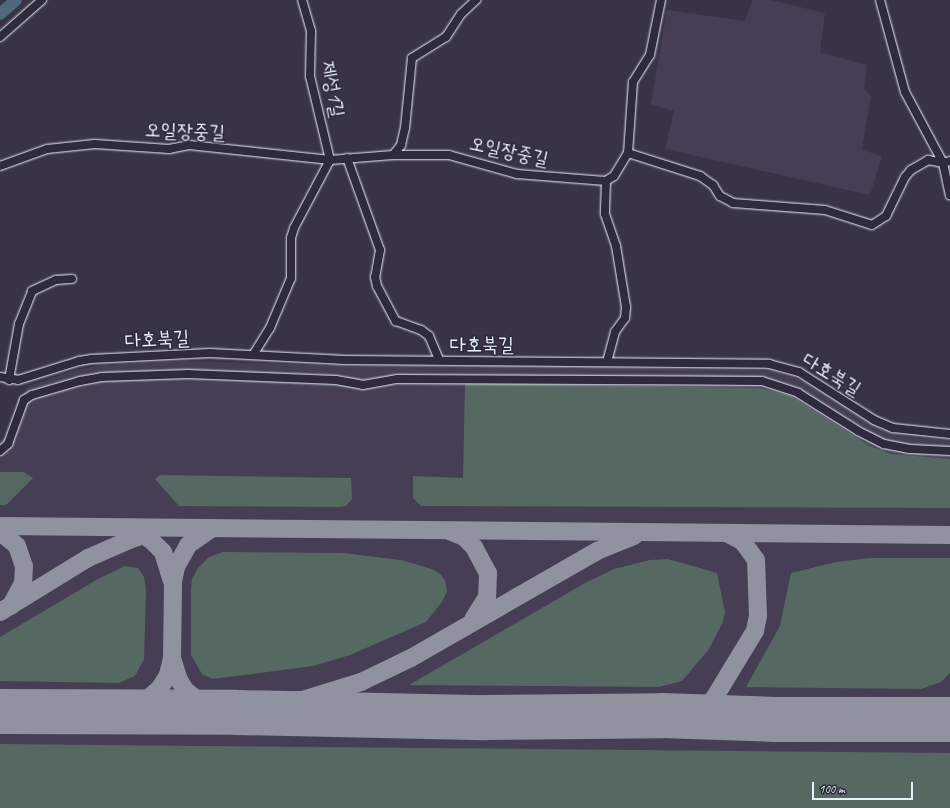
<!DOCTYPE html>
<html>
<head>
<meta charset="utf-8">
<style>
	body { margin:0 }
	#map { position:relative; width:950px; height:808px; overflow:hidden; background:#393348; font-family:Caveat,"Poor Story",sans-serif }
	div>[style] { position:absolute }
	.built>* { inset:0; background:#453e55 }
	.green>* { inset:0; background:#556962 }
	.river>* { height:12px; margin:-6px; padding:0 6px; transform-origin:6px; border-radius:6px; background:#50687b }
	.taxiway>* { height:18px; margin:-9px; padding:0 9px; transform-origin:9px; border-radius:9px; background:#9092a0 }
	.runway>* { height:45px; margin:-22.5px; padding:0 22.5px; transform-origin:22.5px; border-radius:22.5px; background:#9092a0 }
	.roads { filter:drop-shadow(0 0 1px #e8f1f8) drop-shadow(0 0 1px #e8f1f8) }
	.minor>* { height:8px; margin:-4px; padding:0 4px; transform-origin:4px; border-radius:4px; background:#2f2a3d }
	span { translate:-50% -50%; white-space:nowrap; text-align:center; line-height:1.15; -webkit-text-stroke:3px #2f2a3d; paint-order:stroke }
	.street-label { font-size:20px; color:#e8f1f8 }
	.scale { position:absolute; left:812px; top:782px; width:101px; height:18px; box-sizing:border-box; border:2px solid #e8f1f8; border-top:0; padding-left:5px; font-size:12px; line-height:14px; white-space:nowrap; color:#e8f1f8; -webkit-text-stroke:3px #2f2a3d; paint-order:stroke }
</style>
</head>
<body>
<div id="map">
	<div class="built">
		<div style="clip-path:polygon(752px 0,771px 0,825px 13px,820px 52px,867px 65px,864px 88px,871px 96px,862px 150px,882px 156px,870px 195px,665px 149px,674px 111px,651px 104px,667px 10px,745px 21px)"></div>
		<div style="clip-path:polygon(182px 361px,358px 366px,517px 365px,775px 371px,803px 381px,881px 429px,907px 437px,950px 440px,950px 808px,0 808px,0 441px,7px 435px,27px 387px,76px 370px,103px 365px)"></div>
	</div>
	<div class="green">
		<div style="clip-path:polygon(465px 383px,760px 388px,791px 396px,870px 446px,892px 454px,950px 459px,950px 508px,421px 506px,413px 498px,413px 476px,463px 478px)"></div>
		<div style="clip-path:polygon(0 472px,24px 472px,33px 478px,6px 505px,0 505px)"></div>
		<div style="clip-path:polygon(160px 475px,351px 478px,352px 499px,346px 506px,339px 507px,179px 506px,155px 479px)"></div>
		<div style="clip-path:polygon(223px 552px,343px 553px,401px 560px,432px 569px,440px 574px,445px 580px,447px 591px,442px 602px,426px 622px,350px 655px,313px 666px,213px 679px,202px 674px,191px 655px,191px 589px,192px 579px,198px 568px,209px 557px)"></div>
		<div style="clip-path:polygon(870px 558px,950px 558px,950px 673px,941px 682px,921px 689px,746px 687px,780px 626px,791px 573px,836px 562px)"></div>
		<div style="clip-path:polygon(668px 559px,717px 573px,725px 612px,723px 622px,709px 649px,682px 681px,659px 687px,409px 685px,585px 583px,614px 569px,650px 560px)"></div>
		<div style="clip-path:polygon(125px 566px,138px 568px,144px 577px,146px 589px,144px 659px,135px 676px,119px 683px,0 681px,0 637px,98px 579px)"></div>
		<div style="clip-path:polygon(0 744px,950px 753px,950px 808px,0 808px)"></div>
	</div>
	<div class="river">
		<div style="left:0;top:14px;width:21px;rotate:-41deg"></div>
	</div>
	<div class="taxiway">
		<div style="left:0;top:526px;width:950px;rotate:0.54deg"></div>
		<div style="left:137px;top:531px;width:17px;rotate:33deg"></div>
		<div style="left:151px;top:540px;width:17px;rotate:45deg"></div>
		<div style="left:163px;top:552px;width:30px;rotate:73deg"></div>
		<div style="left:449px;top:531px;width:16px;rotate:22deg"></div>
		<div style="left:464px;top:537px;width:14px;rotate:45deg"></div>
		<div style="left:474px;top:547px;width:30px;rotate:62deg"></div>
		<div style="left:488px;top:573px;width:24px;rotate:92deg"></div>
		<div style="left:487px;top:597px;width:26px;rotate:122deg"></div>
		<div style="left:0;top:532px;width:22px;rotate:39deg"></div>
		<div style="left:17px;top:546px;width:21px;rotate:71deg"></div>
		<div style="left:24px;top:566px;width:17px;rotate:93deg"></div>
		<div style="left:23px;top:583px;width:26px;rotate:118deg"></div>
		<div style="left:0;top:612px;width:103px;rotate:-31.5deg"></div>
		<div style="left:88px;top:558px;width:50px;rotate:-23.5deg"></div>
		<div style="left:134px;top:538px;width:18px;rotate:-16deg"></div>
		<div style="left:172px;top:658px;width:21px;rotate:73deg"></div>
		<div style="left:178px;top:678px;width:14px;rotate:60deg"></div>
		<div style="left:185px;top:690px;width:27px;rotate:39deg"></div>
		<div style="left:206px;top:707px;width:18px;rotate:13deg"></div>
		<div style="left:119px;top:710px;width:26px;rotate:-18deg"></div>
		<div style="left:144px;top:702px;width:21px;rotate:-41deg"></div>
		<div style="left:160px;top:688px;width:15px;rotate:-58deg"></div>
		<div style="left:168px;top:675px;width:18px;rotate:-77deg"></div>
		<div style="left:172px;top:657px;width:75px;rotate:-89.2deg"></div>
		<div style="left:173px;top:582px;width:15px;rotate:-79deg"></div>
		<div style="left:176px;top:567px;width:25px;rotate:-61deg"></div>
		<div style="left:188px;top:545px;width:29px;rotate:-35deg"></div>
		<div style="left:211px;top:712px;width:92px;rotate:-7.5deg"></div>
		<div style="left:302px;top:700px;width:62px;rotate:-17deg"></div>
		<div style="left:361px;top:682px;width:55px;rotate:-25.6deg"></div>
		<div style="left:411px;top:658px;width:215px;rotate:-29.9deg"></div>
		<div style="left:597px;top:551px;width:40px;rotate:-22deg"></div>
		<div style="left:662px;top:715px;width:34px;rotate:-7deg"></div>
		<div style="left:696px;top:711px;width:20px;rotate:-33deg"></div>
		<div style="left:713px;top:700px;width:81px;rotate:-58.7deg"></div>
		<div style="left:755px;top:631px;width:15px;rotate:-79deg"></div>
		<div style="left:758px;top:616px;width:56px;rotate:-92deg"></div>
		<div style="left:756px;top:560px;width:24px;rotate:-126deg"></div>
		<div style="left:742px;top:541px;width:16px;rotate:-153deg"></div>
		<div style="left:920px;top:719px;width:30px;rotate:-8deg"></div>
	</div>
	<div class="runway">
		<div style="left:0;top:711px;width:236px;rotate:0.2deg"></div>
		<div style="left:236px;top:712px;width:248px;rotate:1.2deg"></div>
		<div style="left:484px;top:717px;width:178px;rotate:-0.6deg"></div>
		<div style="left:662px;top:715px;width:113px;rotate:2deg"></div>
		<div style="left:775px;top:719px;width:175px"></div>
	</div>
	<div class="roads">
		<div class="minor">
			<div style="left:880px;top:0;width:95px;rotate:74.8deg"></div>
			<div style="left:905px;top:92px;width:81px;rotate:61.8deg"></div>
			<div style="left:943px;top:163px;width:33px;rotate:78deg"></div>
			<div style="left:0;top:37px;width:56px;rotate:-41.4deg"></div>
			<div style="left:628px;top:153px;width:76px;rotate:17.7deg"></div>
			<div style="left:700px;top:176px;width:16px;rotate:35deg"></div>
			<div style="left:713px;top:185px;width:13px;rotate:58deg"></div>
			<div style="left:720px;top:196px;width:15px;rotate:28deg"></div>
			<div style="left:733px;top:203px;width:92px;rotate:4.4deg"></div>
			<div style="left:825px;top:210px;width:49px;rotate:17.7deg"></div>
			<div style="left:872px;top:225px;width:17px;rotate:-33deg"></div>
			<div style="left:886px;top:216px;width:43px;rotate:-64deg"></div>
			<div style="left:905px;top:177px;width:9px;rotate:-49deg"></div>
			<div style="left:911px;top:170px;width:20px;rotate:-30deg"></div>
			<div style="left:928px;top:160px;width:15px;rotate:11deg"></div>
			<div style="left:943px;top:163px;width:7px;rotate:-16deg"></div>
			<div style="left:628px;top:153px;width:71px;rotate:-86deg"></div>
			<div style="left:633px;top:82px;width:32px;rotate:-58deg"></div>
			<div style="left:650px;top:55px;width:56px;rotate:-78.7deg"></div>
			<div style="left:393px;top:155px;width:13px;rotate:-51deg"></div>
			<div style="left:401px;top:145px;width:17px;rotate:-77deg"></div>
			<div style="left:405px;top:128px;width:70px;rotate:-84.3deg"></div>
			<div style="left:412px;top:58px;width:40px;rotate:-32deg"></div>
			<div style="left:446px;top:37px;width:27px;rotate:-57deg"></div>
			<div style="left:461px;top:14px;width:21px;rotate:-43deg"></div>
			<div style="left:347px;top:158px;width:98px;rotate:70.3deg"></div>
			<div style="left:380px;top:250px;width:27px;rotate:100deg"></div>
			<div style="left:375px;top:277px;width:9px;rotate:77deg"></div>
			<div style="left:377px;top:286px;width:40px;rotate:62deg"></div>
			<div style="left:396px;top:321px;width:27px;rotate:20deg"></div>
			<div style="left:421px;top:330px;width:10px;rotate:37deg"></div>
			<div style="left:429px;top:336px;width:26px;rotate:67deg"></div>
			<div style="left:0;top:166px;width:50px;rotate:-19.9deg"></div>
			<div style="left:47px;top:149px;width:48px;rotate:-5.9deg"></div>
			<div style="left:95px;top:144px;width:74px;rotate:3.9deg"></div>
			<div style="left:169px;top:149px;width:20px;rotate:-11deg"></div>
			<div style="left:189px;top:145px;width:142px;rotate:6.1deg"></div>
			<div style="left:330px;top:160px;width:63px;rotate:-4.5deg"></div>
			<div style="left:393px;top:155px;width:56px"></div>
			<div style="left:449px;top:155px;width:71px;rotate:15.6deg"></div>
			<div style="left:517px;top:174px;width:89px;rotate:4.5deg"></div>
			<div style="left:606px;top:181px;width:9px;rotate:-32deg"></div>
			<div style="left:614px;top:176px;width:27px;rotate:-59deg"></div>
			<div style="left:606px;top:181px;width:33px;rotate:92deg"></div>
			<div style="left:605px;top:214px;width:34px;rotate:71deg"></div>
			<div style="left:616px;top:246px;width:62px;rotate:80.7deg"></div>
			<div style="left:626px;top:307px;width:11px;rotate:95deg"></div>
			<div style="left:625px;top:318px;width:17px;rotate:126deg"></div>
			<div style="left:615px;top:332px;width:30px;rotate:105deg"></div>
			<div style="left:253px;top:355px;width:32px;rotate:-58deg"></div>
			<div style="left:270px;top:328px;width:54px;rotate:-67.2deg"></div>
			<div style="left:291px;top:278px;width:40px;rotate:-90deg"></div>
			<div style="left:291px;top:238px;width:10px;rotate:-73deg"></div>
			<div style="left:294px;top:228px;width:77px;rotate:-62.1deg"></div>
			<div style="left:330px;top:160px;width:86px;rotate:-103.4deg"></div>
			<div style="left:310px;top:76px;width:45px;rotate:-88.7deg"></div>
			<div style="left:311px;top:31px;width:32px;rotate:-106deg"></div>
			<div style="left:0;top:377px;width:18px;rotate:9deg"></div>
			<div style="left:18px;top:380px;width:64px;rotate:-17.3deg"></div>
			<div style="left:79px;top:361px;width:12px;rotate:-9deg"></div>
			<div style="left:91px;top:359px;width:119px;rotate:-2.9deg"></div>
			<div style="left:210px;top:353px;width:135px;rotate:3deg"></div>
			<div style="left:345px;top:360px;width:424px;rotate:0.5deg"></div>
			<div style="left:769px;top:364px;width:31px;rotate:15deg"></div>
			<div style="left:799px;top:372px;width:89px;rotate:32.6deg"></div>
			<div style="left:874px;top:420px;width:21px;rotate:23deg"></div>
			<div style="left:893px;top:428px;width:57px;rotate:6deg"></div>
			<div style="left:9px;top:380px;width:57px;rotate:-79.9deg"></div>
			<div style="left:19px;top:324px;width:35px;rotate:-68deg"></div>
			<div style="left:32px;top:291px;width:26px;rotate:-25deg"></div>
			<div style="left:56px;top:280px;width:16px;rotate:-4deg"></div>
			<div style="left:0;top:451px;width:11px;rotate:-41deg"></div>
			<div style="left:8px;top:444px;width:47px;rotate:-70deg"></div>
			<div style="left:24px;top:400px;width:9px;rotate:-32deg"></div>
			<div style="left:32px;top:395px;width:50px;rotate:-16.3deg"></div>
			<div style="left:80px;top:381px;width:22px;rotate:-10deg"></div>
			<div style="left:102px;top:377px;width:86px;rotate:-2deg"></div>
			<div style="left:188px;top:374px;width:148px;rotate:2.3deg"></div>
			<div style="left:336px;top:380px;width:27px;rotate:10deg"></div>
			<div style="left:363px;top:385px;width:35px;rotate:-10deg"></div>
			<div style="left:397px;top:379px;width:365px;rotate:0.3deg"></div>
			<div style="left:762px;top:381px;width:38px;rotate:18deg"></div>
			<div style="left:798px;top:393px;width:71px;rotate:32.3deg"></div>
			<div style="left:858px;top:431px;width:29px;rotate:27deg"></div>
			<div style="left:884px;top:444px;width:26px;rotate:11deg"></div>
			<div style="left:910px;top:449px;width:40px;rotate:2.9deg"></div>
		</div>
	</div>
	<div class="street-label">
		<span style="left:333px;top:89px;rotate:80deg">제성1길</span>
		<span style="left:185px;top:131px;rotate:2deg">오일장중길</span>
		<span style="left:509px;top:151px;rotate:12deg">오일장중길</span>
		<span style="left:157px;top:339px;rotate:-3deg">다호북길</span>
		<span style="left:482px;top:344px">다호북길</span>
		<span style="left:832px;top:374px;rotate:31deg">다호북길</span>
	</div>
	<div class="scale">100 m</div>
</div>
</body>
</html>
